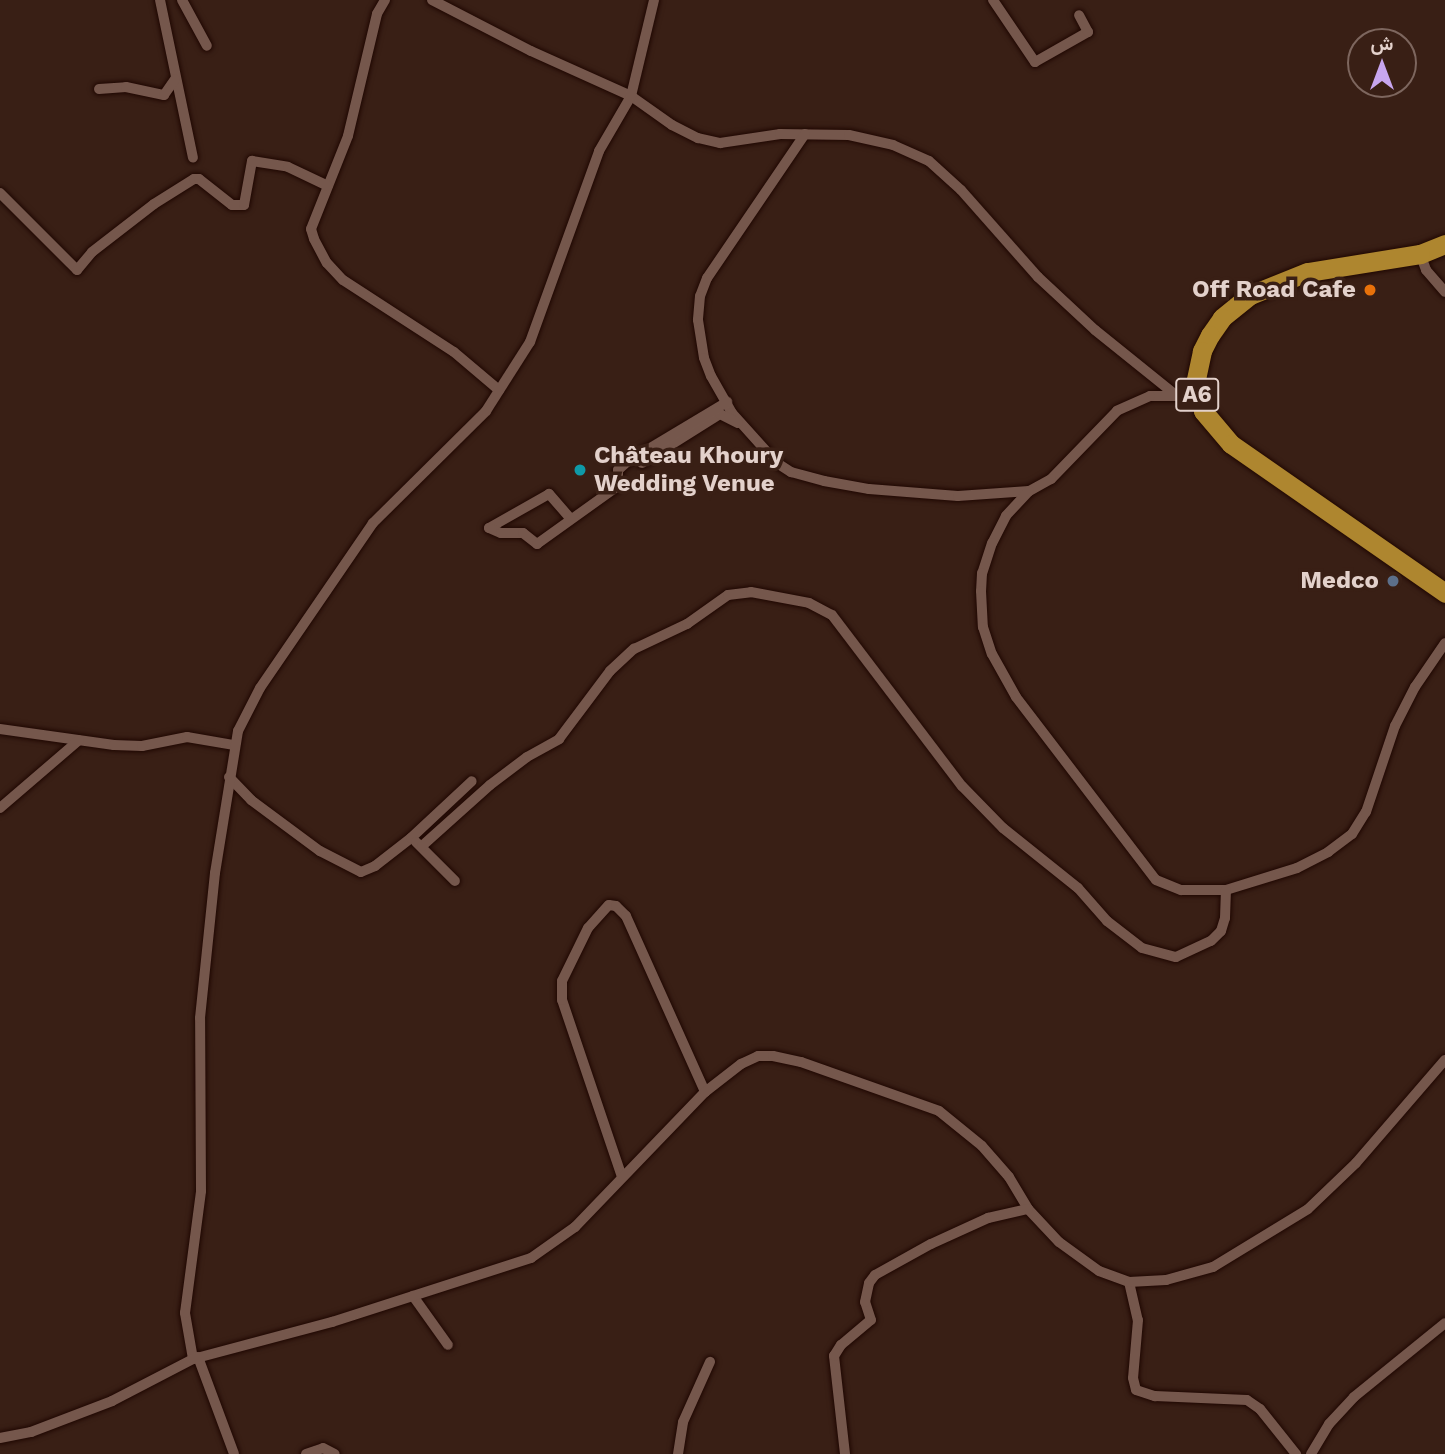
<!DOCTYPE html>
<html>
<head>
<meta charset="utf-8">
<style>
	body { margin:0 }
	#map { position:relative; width:1445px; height:1454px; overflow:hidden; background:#391f15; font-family:"Work Sans",Vazirmatn,sans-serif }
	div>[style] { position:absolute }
	.roads { filter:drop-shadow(0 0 2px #1f0702) drop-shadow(0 0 2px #1f0702) }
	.street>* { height:10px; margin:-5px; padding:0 5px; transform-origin:5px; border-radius:5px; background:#75574c }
	.highway>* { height:19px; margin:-9.5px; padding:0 9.5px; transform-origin:9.5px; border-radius:9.5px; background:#ae862f }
	.dots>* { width:19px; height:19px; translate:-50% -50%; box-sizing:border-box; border:4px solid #391f15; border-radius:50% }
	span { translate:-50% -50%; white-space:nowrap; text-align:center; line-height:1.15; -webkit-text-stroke:7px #391f15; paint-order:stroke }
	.shield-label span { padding:2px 5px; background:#391f15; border:2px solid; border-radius:5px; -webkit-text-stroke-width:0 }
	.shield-label { font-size:23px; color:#e3d1cb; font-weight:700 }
	.poi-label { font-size:24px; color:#e3d1cb; font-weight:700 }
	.right { translate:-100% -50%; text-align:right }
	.left { translate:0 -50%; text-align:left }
	.north { position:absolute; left:1347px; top:28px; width:70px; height:70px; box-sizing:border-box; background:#391f15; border:2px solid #7d665e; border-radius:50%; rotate:0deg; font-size:19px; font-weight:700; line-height:28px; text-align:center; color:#e3d1cb }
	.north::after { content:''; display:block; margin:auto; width:24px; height:32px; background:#c8a6ef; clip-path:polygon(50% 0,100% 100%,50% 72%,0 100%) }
</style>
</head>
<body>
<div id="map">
	<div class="roads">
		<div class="street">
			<div style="left:160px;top:0;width:161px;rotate:78.2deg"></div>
			<div style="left:182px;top:0;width:52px;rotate:61.5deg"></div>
			<div style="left:385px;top:0;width:16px;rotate:120deg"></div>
			<div style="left:377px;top:14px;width:125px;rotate:103.4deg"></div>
			<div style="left:348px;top:136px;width:100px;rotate:111.7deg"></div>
			<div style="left:311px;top:229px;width:10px;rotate:73deg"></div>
			<div style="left:314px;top:239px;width:27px;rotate:62deg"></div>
			<div style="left:327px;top:263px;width:23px;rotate:47deg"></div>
			<div style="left:343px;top:280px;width:132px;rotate:33deg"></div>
			<div style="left:454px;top:352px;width:59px;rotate:40.2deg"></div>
			<div style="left:432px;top:0;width:111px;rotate:27.3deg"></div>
			<div style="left:531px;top:51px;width:110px;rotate:24.2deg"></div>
			<div style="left:631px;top:96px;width:50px;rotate:35.3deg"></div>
			<div style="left:672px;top:125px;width:29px;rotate:27deg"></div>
			<div style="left:698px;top:138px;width:23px;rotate:13deg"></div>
			<div style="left:720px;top:143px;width:61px;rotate:-8.5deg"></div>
			<div style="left:780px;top:134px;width:69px;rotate:0.8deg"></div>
			<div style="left:849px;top:135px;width:45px;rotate:12.8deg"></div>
			<div style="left:893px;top:145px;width:39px;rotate:24deg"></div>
			<div style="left:929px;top:161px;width:43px;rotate:42.2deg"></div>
			<div style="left:961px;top:190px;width:116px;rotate:48.5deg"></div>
			<div style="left:1038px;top:277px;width:78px;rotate:42.9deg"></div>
			<div style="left:1095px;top:330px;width:105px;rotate:38.8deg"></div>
			<div style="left:1177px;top:396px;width:20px;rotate:-6deg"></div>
			<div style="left:993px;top:0;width:75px;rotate:55.9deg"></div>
			<div style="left:1035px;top:62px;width:61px;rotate:-29.5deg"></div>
			<div style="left:1088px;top:32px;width:19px;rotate:-118deg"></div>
			<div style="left:99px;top:89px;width:27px;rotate:-4deg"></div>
			<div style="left:126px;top:87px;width:39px;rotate:12deg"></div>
			<div style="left:164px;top:95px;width:19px;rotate:-55deg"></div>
			<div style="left:805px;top:134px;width:174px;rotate:124.2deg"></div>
			<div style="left:707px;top:278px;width:19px;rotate:111deg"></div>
			<div style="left:700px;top:296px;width:24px;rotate:95deg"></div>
			<div style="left:698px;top:320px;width:38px;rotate:81deg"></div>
			<div style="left:704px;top:358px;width:19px;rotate:69deg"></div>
			<div style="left:711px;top:376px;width:43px;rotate:60.4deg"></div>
			<div style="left:732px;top:413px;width:67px;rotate:48deg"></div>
			<div style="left:777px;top:463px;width:17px;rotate:33deg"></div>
			<div style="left:791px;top:472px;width:34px;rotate:15deg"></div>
			<div style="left:824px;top:481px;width:46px;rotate:10.1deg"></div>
			<div style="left:869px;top:489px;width:89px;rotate:4.5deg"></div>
			<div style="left:958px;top:496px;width:71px;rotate:-4deg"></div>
			<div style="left:0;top:193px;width:109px;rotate:45deg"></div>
			<div style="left:77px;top:270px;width:23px;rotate:-50deg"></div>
			<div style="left:92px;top:252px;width:78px;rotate:-37.7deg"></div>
			<div style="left:154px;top:204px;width:47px;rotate:-32deg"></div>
			<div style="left:194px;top:179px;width:5px"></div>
			<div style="left:199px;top:179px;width:42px;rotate:38.2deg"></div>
			<div style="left:232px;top:205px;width:12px"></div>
			<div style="left:244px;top:205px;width:45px;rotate:-79.7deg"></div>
			<div style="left:252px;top:161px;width:36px;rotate:9deg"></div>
			<div style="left:288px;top:167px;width:44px;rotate:25.4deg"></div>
			<div style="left:1420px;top:254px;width:17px;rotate:69deg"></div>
			<div style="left:1426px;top:270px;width:29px;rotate:49deg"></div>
			<div style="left:1177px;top:396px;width:27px;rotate:180deg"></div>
			<div style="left:1150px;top:396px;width:36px;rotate:156deg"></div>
			<div style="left:1117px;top:411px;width:95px;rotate:134.1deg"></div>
			<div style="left:1051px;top:479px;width:25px;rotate:151deg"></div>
			<div style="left:1029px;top:491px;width:34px;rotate:133deg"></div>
			<div style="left:1006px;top:516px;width:30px;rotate:117deg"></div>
			<div style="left:992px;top:543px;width:32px;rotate:108deg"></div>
			<div style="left:982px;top:573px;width:18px;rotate:93deg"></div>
			<div style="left:981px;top:591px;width:36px;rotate:87deg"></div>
			<div style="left:983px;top:627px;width:28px;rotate:72deg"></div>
			<div style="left:992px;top:654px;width:49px;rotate:60.8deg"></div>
			<div style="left:1016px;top:697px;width:230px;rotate:52.6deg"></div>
			<div style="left:1156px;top:880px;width:27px;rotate:22deg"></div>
			<div style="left:1181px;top:890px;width:45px"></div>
			<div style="left:1226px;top:890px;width:74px;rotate:-17.2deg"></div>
			<div style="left:1297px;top:868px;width:35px;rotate:-27deg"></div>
			<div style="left:1328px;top:852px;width:30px;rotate:-37deg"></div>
			<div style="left:1352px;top:834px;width:26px;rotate:-58deg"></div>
			<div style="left:1366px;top:812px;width:91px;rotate:-71.4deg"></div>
			<div style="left:1395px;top:726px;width:44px;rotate:-62.9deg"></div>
			<div style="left:1415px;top:687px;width:53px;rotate:-55.7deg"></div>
			<div style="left:642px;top:463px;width:92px;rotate:-32.1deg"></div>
			<div style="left:720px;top:414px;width:20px;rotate:27deg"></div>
			<div style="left:570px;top:518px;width:32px;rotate:-131deg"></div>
			<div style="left:549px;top:494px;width:69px;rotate:150.5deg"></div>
			<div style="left:489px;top:528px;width:13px;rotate:23deg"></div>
			<div style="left:501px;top:533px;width:22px"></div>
			<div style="left:523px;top:533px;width:18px;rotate:38deg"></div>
			<div style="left:537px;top:544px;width:100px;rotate:-35.6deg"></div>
			<div style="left:618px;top:486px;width:16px;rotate:-90deg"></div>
			<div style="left:618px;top:470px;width:12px;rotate:-42deg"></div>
			<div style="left:627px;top:462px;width:117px;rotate:-31deg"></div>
			<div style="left:0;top:729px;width:115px;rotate:8deg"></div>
			<div style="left:114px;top:745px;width:28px;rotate:2deg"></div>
			<div style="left:142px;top:746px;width:46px;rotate:-11.3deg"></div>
			<div style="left:187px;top:737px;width:48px;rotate:9.7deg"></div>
			<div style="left:229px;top:777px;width:32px;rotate:46deg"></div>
			<div style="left:251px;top:800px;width:86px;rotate:36.5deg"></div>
			<div style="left:320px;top:851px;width:46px;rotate:27.1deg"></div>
			<div style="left:361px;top:872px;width:15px;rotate:-23deg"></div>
			<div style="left:375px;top:866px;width:46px;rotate:-37.9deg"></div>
			<div style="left:411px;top:838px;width:83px;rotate:-43.1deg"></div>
			<div style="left:0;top:808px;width:104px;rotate:-40.7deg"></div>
			<div style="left:416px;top:842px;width:55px;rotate:45deg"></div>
			<div style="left:422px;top:846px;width:91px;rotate:-41.9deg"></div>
			<div style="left:490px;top:785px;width:46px;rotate:-37.1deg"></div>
			<div style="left:527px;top:757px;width:37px;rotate:-29deg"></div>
			<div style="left:559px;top:739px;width:85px;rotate:-53.1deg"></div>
			<div style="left:610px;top:671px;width:33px;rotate:-43deg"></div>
			<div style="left:634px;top:649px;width:59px;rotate:-25.3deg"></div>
			<div style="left:687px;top:624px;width:50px;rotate:-35.3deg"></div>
			<div style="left:728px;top:595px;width:23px;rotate:-7deg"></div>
			<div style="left:751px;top:592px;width:59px;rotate:10.7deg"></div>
			<div style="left:809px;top:603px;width:26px;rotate:28deg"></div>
			<div style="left:832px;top:615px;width:215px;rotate:52.8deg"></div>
			<div style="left:962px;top:786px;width:59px;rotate:45.7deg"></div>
			<div style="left:1003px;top:828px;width:96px;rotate:38.7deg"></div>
			<div style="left:1078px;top:888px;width:44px;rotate:48.7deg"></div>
			<div style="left:1107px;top:921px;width:44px;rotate:37.6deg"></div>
			<div style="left:1142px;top:948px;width:35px;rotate:15deg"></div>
			<div style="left:1176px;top:957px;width:38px;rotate:-25deg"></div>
			<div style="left:1211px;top:941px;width:14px;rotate:-45deg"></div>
			<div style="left:1221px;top:931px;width:14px;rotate:-73deg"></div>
			<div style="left:1225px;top:918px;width:28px;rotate:-88deg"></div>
			<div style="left:622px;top:1177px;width:187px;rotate:-108.7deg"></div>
			<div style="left:562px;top:1000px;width:19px;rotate:-90deg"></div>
			<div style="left:562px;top:981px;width:59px;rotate:-63.9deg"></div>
			<div style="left:588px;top:928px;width:31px;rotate:-48deg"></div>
			<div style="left:609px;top:905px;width:7px;rotate:8deg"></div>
			<div style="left:616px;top:906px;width:14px;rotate:45deg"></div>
			<div style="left:626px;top:916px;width:193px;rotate:65.8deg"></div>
			<div style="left:1129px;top:1282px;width:39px;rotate:77deg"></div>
			<div style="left:1138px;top:1320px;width:58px;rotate:94.9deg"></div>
			<div style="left:1133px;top:1378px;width:12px;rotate:76deg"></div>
			<div style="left:1136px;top:1390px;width:20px;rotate:18deg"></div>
			<div style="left:1155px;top:1396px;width:92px;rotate:2.5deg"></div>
			<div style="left:1247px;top:1400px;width:16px;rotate:35deg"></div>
			<div style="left:1260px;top:1409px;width:58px;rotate:51.3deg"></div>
			<div style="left:413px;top:1296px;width:60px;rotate:54.5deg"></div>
			<div style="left:198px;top:1357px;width:103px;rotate:69.6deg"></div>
			<div style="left:193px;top:1359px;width:47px;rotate:-99.9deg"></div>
			<div style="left:185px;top:1313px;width:123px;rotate:-82.5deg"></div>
			<div style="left:201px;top:1191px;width:173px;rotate:-90.3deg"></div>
			<div style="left:200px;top:1018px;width:146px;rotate:-84.1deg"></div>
			<div style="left:215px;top:873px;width:144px;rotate:-80.8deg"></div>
			<div style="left:238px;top:731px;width:48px;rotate:-62.9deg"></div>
			<div style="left:260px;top:688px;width:200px;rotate:-55.6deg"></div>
			<div style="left:373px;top:523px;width:159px;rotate:-44.7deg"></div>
			<div style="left:486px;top:411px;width:82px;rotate:-57.5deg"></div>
			<div style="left:530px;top:342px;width:203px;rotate:-70.1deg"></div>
			<div style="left:599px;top:151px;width:64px;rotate:-59.8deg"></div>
			<div style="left:631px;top:96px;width:99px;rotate:-76.5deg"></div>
			<div style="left:0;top:1438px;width:32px;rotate:-11deg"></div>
			<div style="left:31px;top:1432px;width:87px;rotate:-20.9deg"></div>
			<div style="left:112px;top:1401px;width:91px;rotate:-27.4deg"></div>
			<div style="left:193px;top:1359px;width:144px;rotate:-14.9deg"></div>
			<div style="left:332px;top:1322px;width:209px;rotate:-17.8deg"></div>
			<div style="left:531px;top:1258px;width:54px;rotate:-35.2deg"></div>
			<div style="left:575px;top:1227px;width:187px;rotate:-46.1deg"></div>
			<div style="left:705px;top:1092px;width:46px;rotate:-37.9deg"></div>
			<div style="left:741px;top:1064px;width:19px;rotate:-25deg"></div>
			<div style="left:758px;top:1056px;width:15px"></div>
			<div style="left:773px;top:1056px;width:29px;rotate:12deg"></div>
			<div style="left:801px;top:1062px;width:146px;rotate:19.5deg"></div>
			<div style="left:939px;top:1111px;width:55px;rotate:39.1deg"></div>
			<div style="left:982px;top:1146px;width:41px;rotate:48.9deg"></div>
			<div style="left:1009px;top:1177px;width:37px;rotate:59deg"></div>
			<div style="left:1028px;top:1209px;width:45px;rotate:46.8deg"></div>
			<div style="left:1059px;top:1242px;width:49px;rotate:35.9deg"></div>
			<div style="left:1099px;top:1271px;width:32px;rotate:20deg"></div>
			<div style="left:1129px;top:1282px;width:37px;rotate:-3deg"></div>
			<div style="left:1166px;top:1280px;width:49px;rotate:-15.5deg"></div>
			<div style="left:1213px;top:1267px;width:111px;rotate:-31.4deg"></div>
			<div style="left:1308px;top:1209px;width:66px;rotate:-43.8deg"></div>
			<div style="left:1356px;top:1163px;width:136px;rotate:-49.2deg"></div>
			<div style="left:306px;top:1454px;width:18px;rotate:-19deg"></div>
			<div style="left:323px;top:1448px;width:13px;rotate:27deg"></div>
			<div style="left:678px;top:1454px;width:32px;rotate:-81deg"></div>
			<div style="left:683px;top:1422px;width:66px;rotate:-65.8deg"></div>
			<div style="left:845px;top:1454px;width:99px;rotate:-96.4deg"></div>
			<div style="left:834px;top:1356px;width:13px;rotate:-58deg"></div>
			<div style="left:841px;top:1345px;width:39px;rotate:-40deg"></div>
			<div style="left:871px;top:1320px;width:19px;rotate:-108deg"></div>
			<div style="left:865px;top:1302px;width:19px;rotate:-78deg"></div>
			<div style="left:869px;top:1283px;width:10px;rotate:-53deg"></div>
			<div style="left:875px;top:1275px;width:64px;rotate:-29deg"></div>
			<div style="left:931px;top:1244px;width:63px;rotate:-24.5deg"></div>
			<div style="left:988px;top:1218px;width:41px;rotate:-12.7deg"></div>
			<div style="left:1311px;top:1454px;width:35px;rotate:-59deg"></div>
			<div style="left:1329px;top:1424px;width:37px;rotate:-47deg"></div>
			<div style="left:1354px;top:1397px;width:117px;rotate:-39.1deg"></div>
		</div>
		<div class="highway">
			<div style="left:1445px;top:244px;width:27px;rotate:158deg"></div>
			<div style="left:1420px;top:254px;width:114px;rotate:170.9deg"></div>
			<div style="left:1307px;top:272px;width:61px;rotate:158deg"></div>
			<div style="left:1250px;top:295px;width:36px;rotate:141deg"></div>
			<div style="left:1222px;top:318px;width:21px;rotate:125deg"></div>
			<div style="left:1210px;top:335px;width:18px;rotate:117deg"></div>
			<div style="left:1202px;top:351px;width:30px;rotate:102deg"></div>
			<div style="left:1196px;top:380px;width:32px;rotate:77deg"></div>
			<div style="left:1203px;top:411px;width:43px;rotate:49.7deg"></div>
			<div style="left:1231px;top:444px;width:261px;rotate:34.8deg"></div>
		</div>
	</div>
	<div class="dots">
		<div style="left:1370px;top:290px;background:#e8710a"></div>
		<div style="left:580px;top:470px;background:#0f9aa8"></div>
		<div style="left:1393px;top:581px;background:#5c6f8a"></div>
	</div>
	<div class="shield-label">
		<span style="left:1197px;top:395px">A6</span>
	</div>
	<div class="poi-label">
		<span class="right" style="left:1356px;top:290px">Off Road Cafe</span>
		<span class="left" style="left:594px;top:470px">Château Khoury<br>Wedding Venue</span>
		<span class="right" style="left:1379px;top:581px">Medco</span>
	</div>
	<div class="north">ش</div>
</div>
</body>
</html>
